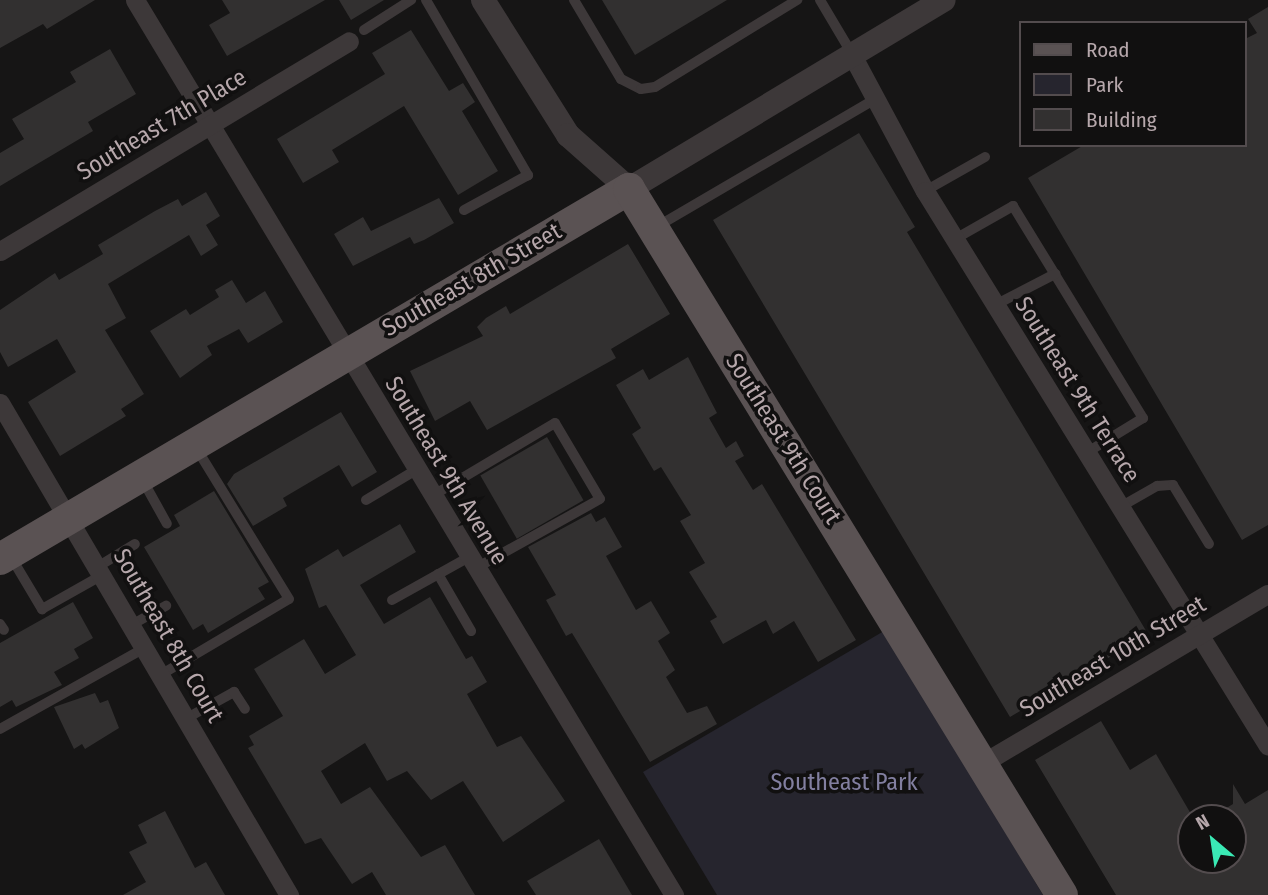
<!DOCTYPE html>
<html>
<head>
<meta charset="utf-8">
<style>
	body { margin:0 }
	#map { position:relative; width:1268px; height:895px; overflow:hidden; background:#161515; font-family:"Fira Sans Condensed",sans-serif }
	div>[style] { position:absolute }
	.green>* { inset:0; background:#26252e }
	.building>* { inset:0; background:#323030; transform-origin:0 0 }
	.service>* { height:10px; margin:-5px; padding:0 5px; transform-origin:5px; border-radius:5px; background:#3d3839 }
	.minor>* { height:19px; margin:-9.5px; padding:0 9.5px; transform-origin:9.5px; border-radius:9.5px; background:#3d3839 }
	.tertiary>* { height:24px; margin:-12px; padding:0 12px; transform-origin:12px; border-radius:12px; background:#3d3839 }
	.primary>* { height:32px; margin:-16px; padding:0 16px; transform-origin:16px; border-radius:16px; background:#5a5253 }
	span { translate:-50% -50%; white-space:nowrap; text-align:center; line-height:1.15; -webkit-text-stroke:7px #111010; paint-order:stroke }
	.street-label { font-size:24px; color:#b6a7ab }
	.park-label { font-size:24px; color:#827fa0 }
	.legend { position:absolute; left:1019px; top:21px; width:228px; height:126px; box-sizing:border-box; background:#111010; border:2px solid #534c4e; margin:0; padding:9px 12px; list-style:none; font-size:21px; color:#b6a7ab }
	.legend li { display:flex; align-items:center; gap:14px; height:35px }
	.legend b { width:35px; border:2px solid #534c4e }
	.north { position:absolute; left:1177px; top:804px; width:70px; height:70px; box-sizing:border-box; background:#111010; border:2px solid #534c4e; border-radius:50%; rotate:331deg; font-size:19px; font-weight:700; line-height:28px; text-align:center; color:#b6a7ab }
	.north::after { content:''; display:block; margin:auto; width:24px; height:32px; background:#3aeab5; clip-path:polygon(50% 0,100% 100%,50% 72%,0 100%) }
</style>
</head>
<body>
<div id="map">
	<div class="green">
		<div style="clip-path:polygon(884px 631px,1043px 895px,717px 895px,643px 772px)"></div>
	</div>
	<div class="building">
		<div style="clip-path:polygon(0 0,95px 0,47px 29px,43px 24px,0 48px)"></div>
		<div style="clip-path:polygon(222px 0,325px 0,227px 56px,209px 25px,230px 13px)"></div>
		<div style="clip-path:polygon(339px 0,384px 0,351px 20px)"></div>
		<div style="clip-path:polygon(602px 0,727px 0,635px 55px)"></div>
		<div style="clip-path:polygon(1268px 7px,1268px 525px,1242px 540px,1028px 178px,1084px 145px,1245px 145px,1245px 39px,1257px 33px,1248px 19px)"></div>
		<div style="clip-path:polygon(411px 30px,449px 91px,463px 83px,475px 102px,462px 111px,498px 171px,458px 195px,404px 106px,332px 150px,339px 162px,303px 183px,277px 139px,385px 74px,372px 53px)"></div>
		<div style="clip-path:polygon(110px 49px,136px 94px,88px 122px,93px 131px,0 186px,0 153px,24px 139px,12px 119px,76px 82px,70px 72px)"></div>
		<div style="clip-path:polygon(859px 133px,915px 227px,907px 232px,1148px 634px,1010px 717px,713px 220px)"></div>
		<div style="clip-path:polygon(206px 192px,220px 216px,206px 225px,218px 245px,201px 256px,189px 235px,108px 284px,126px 318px,105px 330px,144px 394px,121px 409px,126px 416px,60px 456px,28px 402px,76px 372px,57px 339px,8px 367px,0 352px,0 310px,55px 273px,59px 280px,103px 254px,98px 245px,155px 211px,178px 199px,182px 206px)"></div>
		<div style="clip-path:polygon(439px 198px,454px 223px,424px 240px,414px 244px,410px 237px,353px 266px,334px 234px,363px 217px,371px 231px)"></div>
		<div style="clip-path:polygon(628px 244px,670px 314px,611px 349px,616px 358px,487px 430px,470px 401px,435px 421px,410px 371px,483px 336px,477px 327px,486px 318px,506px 306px,510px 314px)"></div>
		<div style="clip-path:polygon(232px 280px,246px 303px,265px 291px,283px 322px,248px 343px,239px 329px,207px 346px,212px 355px,180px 378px,150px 331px,186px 309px,190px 315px,219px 297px,215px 290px)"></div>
		<div style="clip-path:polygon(688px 357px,717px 413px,709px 418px,726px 448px,736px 441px,744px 456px,735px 461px,753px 490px,762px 484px,856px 640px,818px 662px,794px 621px,773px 634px,766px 620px,723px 644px,710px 621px,717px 617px,689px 572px,705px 563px,680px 521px,691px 515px,661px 467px,654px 471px,632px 434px,641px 428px,616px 385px,643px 369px,649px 380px)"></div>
		<div style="clip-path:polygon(341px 412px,377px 472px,352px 487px,339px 465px,283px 498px,287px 506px,253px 526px,227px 484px,234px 474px)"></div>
		<div style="left:547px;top:437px;width:73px;height:77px;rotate:60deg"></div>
		<div style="clip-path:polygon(214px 491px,269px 582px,258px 588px,265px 599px,208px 633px,203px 624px,193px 630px,144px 547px,180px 526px,174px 515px)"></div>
		<div style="clip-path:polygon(591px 513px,596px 522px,605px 517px,622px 547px,606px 556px,636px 610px,651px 601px,670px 633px,658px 641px,675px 670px,666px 677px,687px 713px,707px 706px,717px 724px,650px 762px,572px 633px,566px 636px,546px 600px,556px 595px,528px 547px)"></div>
		<div style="clip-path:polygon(400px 524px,416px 552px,360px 585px,384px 624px,430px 597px,466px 659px,472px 656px,487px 682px,467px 694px,497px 747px,521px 736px,565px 801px,503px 842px,463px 781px,431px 800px,407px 771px,387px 781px,365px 743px,321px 771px,341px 804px,370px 787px,421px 857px,445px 845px,475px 895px,386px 895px,372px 872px,352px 884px,321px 838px,305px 844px,248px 748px,254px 745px,249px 736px,283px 716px,254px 669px,304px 639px,325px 674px,356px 655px,326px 605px,319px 608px,305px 569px,338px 549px,343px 557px)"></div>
		<div style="clip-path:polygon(73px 602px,93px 638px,74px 649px,79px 658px,54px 672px,62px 685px,16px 707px,12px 700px,0 707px,0 643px)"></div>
		<div style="clip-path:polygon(95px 693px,100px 703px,108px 700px,119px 728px,85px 749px,82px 744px,74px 749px,54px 707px)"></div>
		<div style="clip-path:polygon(1101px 721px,1130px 770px,1156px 754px,1191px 814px,1191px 860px,1233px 860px,1233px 818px,1210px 818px,1233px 804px,1233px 784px,1245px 804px,1268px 790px,1268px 895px,1116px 895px,1035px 760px)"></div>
		<div style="clip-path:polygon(165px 811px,195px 868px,206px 862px,225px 895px,123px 895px,146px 882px,129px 852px,147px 843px,138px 825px)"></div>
		<div style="clip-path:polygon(599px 839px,632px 895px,536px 895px,527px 881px)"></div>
	</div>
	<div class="service">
		<div style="left:426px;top:0;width:203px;rotate:59.8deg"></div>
		<div style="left:528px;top:175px;width:73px;rotate:151.3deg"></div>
		<div style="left:574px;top:0;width:92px;rotate:59.3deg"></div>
		<div style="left:621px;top:79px;width:22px;rotate:27deg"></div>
		<div style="left:641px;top:89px;width:14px;rotate:-8deg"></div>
		<div style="left:655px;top:87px;width:167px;rotate:-31.5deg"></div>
		<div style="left:820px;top:0;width:63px;rotate:59.3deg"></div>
		<div style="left:364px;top:30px;width:56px;rotate:-32.6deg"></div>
		<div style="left:925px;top:191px;width:69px;rotate:-29.5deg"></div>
		<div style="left:658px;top:226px;width:251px;rotate:-30.3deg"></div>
		<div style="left:955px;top:239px;width:67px;rotate:-29.6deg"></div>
		<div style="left:1013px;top:206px;width:249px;rotate:58.5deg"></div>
		<div style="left:1143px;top:418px;width:67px;rotate:148.4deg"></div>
		<div style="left:995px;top:305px;width:68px;rotate:-27.3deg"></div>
		<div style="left:142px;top:479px;width:51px;rotate:60.9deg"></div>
		<div style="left:432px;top:496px;width:143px;rotate:-30.7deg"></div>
		<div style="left:555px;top:423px;width:88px;rotate:59.4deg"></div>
		<div style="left:600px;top:499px;width:142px;rotate:150.9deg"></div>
		<div style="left:366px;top:500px;width:58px;rotate:-31deg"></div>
		<div style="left:1120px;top:507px;width:43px;rotate:-29.6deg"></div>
		<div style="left:1157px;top:486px;width:16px;rotate:-4deg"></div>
		<div style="left:1173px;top:485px;width:69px;rotate:58.6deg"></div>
		<div style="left:11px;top:557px;width:61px;rotate:59.2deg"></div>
		<div style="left:42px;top:609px;width:71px;rotate:-29.4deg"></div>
		<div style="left:99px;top:566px;width:42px;rotate:-31.4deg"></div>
		<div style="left:438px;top:574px;width:66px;rotate:59.9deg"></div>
		<div style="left:392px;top:600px;width:88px;rotate:-29.2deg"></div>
		<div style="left:0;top:624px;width:7px;rotate:56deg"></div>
		<div style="left:133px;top:624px;width:38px;rotate:-29deg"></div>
		<div style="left:162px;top:674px;width:147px;rotate:-30.6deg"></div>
		<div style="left:289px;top:599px;width:177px;rotate:-121.6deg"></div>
		<div style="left:187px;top:718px;width:54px;rotate:-29deg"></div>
		<div style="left:234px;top:692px;width:20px;rotate:57deg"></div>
		<div style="left:0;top:729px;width:167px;rotate:-29.3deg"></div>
	</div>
	<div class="minor">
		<div style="left:135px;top:0;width:1045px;rotate:58.94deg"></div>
		<div style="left:852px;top:55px;width:154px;rotate:61.8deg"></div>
		<div style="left:925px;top:191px;width:652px;rotate:58.28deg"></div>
		<div style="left:0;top:251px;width:407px;rotate:-31deg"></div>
		<div style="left:0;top:403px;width:571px;rotate:59.57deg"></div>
		<div style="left:983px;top:763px;width:331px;rotate:-30.7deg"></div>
	</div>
	<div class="tertiary">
		<div style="left:483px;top:0;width:160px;rotate:57.8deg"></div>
		<div style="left:568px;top:135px;width:81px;rotate:41.5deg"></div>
		<div style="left:629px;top:189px;width:367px;rotate:-31deg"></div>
	</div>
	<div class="primary">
		<div style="left:0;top:559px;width:730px;rotate:-30.47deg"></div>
		<div style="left:629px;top:189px;width:828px;rotate:58.48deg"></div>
	</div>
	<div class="street-label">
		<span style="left:162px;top:125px;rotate:-31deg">Southeast 7th Place</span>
		<span style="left:472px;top:280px;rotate:-30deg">Southeast 8th Street</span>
		<span style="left:1077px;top:390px;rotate:58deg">Southeast 9th Terrace</span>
		<span style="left:783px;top:439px;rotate:58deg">Southeast 9th Court</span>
		<span style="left:446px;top:471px;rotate:59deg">Southeast 9th Avenue</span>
		<span style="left:168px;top:636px;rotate:60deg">Southeast 8th Court</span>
		<span style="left:1113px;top:657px;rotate:-31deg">Southeast 10th Street</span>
	</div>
	<div class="park-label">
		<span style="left:844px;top:783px">Southeast Park</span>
	</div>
	<ul class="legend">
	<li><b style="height:9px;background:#5a5253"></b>Road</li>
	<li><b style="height:19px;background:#26252e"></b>Park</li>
	<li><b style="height:19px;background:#323030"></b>Building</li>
	</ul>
	<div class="north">N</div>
</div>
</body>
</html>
